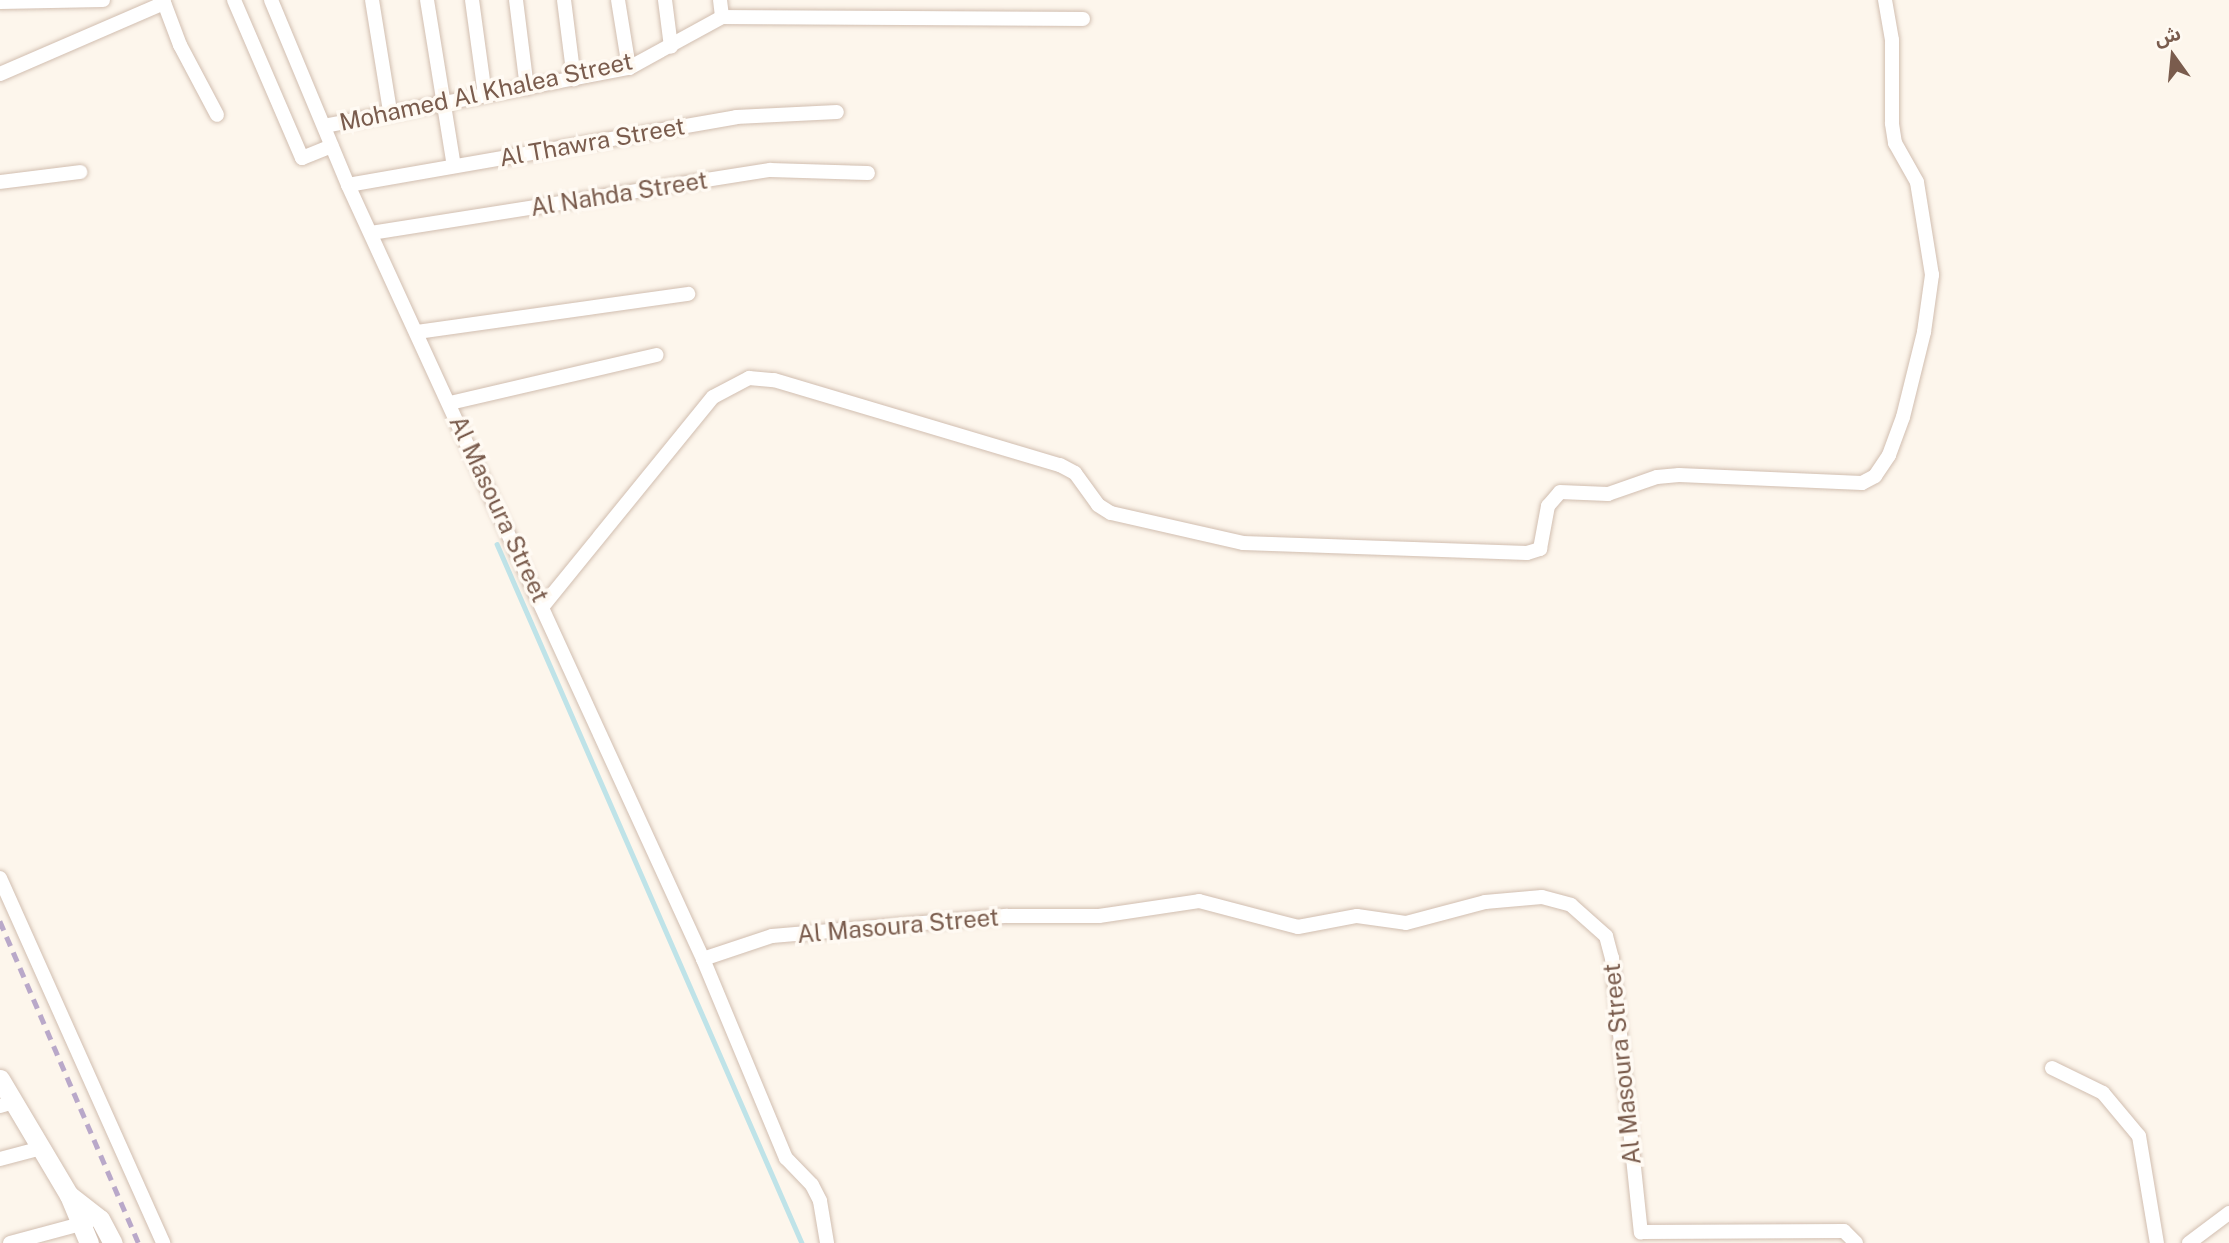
<!DOCTYPE html>
<html>
<head>
<meta charset="utf-8">
<style>
	body { margin:0 }
	#map { position:relative; width:2229px; height:1243px; overflow:hidden; background:#fdf6ec; font-family:"Public Sans","Noto Sans Arabic",sans-serif }
	div>[style] { position:absolute }
	.stream>* { height:4.5px; margin:-2.25px; padding:0 2.25px; transform-origin:2.25px; border-radius:2.25px; background:#bfe3e8 }
	.roads { filter:drop-shadow(0 0 2px #d1beb0) drop-shadow(0 0 2px #d1beb0) }
	.minor>* { height:14px; margin:-7px; padding:0 7px; transform-origin:7px; border-radius:7px; background:#fff }
	.secondary>* { height:19px; margin:-9.5px; padding:0 9.5px; transform-origin:9.5px; border-radius:9.5px; background:#fff }
	.rail>* { height:4.5px; margin-top:-2.25px; transform-origin:0; background:repeating-linear-gradient(90deg,#b9a8c9 0 10px,transparent 0 17px) }
	span { translate:-50% -50%; white-space:nowrap; text-align:center; line-height:1.15; -webkit-text-stroke:7px #fffaf3; paint-order:stroke }
	.street-label { font-size:24px; color:#7a5c4d }
	.north { position:absolute; left:2138px; top:21px; width:70px; height:70px; -webkit-text-stroke:5px #fffaf3; paint-order:stroke; rotate:345deg; font-size:19px; font-weight:700; line-height:28px; text-align:center; color:#7a5c4d }
	.north::after { content:''; display:block; margin:auto; width:24px; height:32px; background:#7a5c4d; clip-path:polygon(50% 0,100% 100%,50% 72%,0 100%) }
</style>
</head>
<body>
<div id="map">
	<div class="stream">
		<div style="left:497px;top:544px;width:763px;rotate:66.43deg"></div>
	</div>
	<div class="roads">
		<div class="minor">
			<div style="left:163px;top:0;width:48px;rotate:69.3deg"></div>
			<div style="left:180px;top:45px;width:79px;rotate:62.1deg"></div>
			<div style="left:234px;top:0;width:172px;rotate:66.7deg"></div>
			<div style="left:302px;top:158px;width:32px;rotate:-22deg"></div>
			<div style="left:271px;top:0;width:200px;rotate:67.4deg"></div>
			<div style="left:348px;top:185px;width:852px;rotate:65.36deg"></div>
			<div style="left:703px;top:959px;width:216px;rotate:67.4deg"></div>
			<div style="left:786px;top:1158px;width:37px;rotate:46deg"></div>
			<div style="left:812px;top:1185px;width:18px;rotate:63deg"></div>
			<div style="left:820px;top:1201px;width:43px;rotate:80.5deg"></div>
			<div style="left:372px;top:0;width:112px;rotate:80.8deg"></div>
			<div style="left:427px;top:0;width:168px;rotate:80.8deg"></div>
			<div style="left:472px;top:0;width:96px;rotate:82.2deg"></div>
			<div style="left:516px;top:0;width:89px;rotate:82.9deg"></div>
			<div style="left:564px;top:0;width:80px;rotate:82.8deg"></div>
			<div style="left:618px;top:0;width:69px;rotate:80.8deg"></div>
			<div style="left:665px;top:0;width:47px;rotate:82.7deg"></div>
			<div style="left:720px;top:0;width:17px;rotate:83deg"></div>
			<div style="left:0;top:2px;width:103px;rotate:-1.1deg"></div>
			<div style="left:0;top:74px;width:179px;rotate:-23.4deg"></div>
			<div style="left:324px;top:126px;width:310px;rotate:-10.8deg"></div>
			<div style="left:629px;top:68px;width:106px;rotate:-28.7deg"></div>
			<div style="left:722px;top:17px;width:361px;rotate:0.3deg"></div>
			<div style="left:0;top:182px;width:81px;rotate:-7.1deg"></div>
			<div style="left:348px;top:185px;width:394px;rotate:-9.9deg"></div>
			<div style="left:736px;top:117px;width:101px;rotate:-2.8deg"></div>
			<div style="left:371px;top:233px;width:404px;rotate:-9deg"></div>
			<div style="left:770px;top:170px;width:98px;rotate:1.8deg"></div>
			<div style="left:417px;top:332px;width:274px;rotate:-8deg"></div>
			<div style="left:450px;top:403px;width:212px;rotate:-13.1deg"></div>
			<div style="left:543px;top:606px;width:269px;rotate:-50.9deg"></div>
			<div style="left:713px;top:397px;width:41px;rotate:-27.8deg"></div>
			<div style="left:749px;top:378px;width:25px;rotate:5deg"></div>
			<div style="left:774px;top:380px;width:298px;rotate:16.6deg"></div>
			<div style="left:1060px;top:465px;width:17px;rotate:28deg"></div>
			<div style="left:1075px;top:473px;width:39px;rotate:54deg"></div>
			<div style="left:1098px;top:505px;width:15px;rotate:32deg"></div>
			<div style="left:1111px;top:513px;width:135px;rotate:12.8deg"></div>
			<div style="left:1243px;top:543px;width:284px;rotate:2deg"></div>
			<div style="left:1527px;top:553px;width:14px;rotate:-17deg"></div>
			<div style="left:1540px;top:549px;width:44px;rotate:-79.5deg"></div>
			<div style="left:1548px;top:506px;width:18px;rotate:-49deg"></div>
			<div style="left:1560px;top:492px;width:48px;rotate:2.4deg"></div>
			<div style="left:1608px;top:494px;width:52px;rotate:-19.1deg"></div>
			<div style="left:1657px;top:477px;width:22px;rotate:-5deg"></div>
			<div style="left:1679px;top:475px;width:183px;rotate:2.5deg"></div>
			<div style="left:1862px;top:483px;width:15px;rotate:-28deg"></div>
			<div style="left:1875px;top:476px;width:25px;rotate:-56deg"></div>
			<div style="left:1889px;top:455px;width:40px;rotate:-69.8deg"></div>
			<div style="left:1903px;top:417px;width:88px;rotate:-76.1deg"></div>
			<div style="left:1924px;top:332px;width:58px;rotate:-82deg"></div>
			<div style="left:1932px;top:275px;width:94px;rotate:-99.2deg"></div>
			<div style="left:1917px;top:182px;width:45px;rotate:-119.4deg"></div>
			<div style="left:1895px;top:143px;width:20px;rotate:-99deg"></div>
			<div style="left:1892px;top:123px;width:83px;rotate:-90deg"></div>
			<div style="left:1892px;top:40px;width:41px;rotate:-99.9deg"></div>
			<div style="left:0;top:878px;width:400px;rotate:65.9deg"></div>
			<div style="left:703px;top:959px;width:73px;rotate:-18.4deg"></div>
			<div style="left:772px;top:936px;width:236px;rotate:-4.9deg"></div>
			<div style="left:1007px;top:916px;width:92px"></div>
			<div style="left:1099px;top:916px;width:101px;rotate:-8.5deg"></div>
			<div style="left:1199px;top:901px;width:102px;rotate:14.7deg"></div>
			<div style="left:1298px;top:927px;width:60px;rotate:-10.6deg"></div>
			<div style="left:1357px;top:916px;width:49px;rotate:8.1deg"></div>
			<div style="left:1406px;top:923px;width:82px;rotate:-14.9deg"></div>
			<div style="left:1485px;top:902px;width:57px;rotate:-5deg"></div>
			<div style="left:1542px;top:897px;width:30px;rotate:15deg"></div>
			<div style="left:1571px;top:905px;width:47px;rotate:41.5deg"></div>
			<div style="left:1606px;top:936px;width:23px;rotate:75deg"></div>
			<div style="left:1612px;top:958px;width:276px;rotate:84deg"></div>
			<div style="left:1641px;top:1232px;width:203px;rotate:-0.3deg"></div>
			<div style="left:1844px;top:1231px;width:17px;rotate:45deg"></div>
			<div style="left:2052px;top:1068px;width:57px;rotate:26.1deg"></div>
			<div style="left:2103px;top:1093px;width:56px;rotate:50.1deg"></div>
			<div style="left:2139px;top:1136px;width:109px;rotate:80.5deg"></div>
			<div style="left:0;top:1106px;width:15px;rotate:-16deg"></div>
			<div style="left:0;top:1159px;width:43px;rotate:-14.7deg"></div>
			<div style="left:10px;top:1243px;width:81px;rotate:-15.1deg"></div>
			<div style="left:2189px;top:1243px;width:50px;rotate:-36.9deg"></div>
		</div>
		<div class="secondary">
			<div style="left:0;top:1079px;width:135px;rotate:59.3deg"></div>
			<div style="left:69px;top:1195px;width:52px;rotate:67.4deg"></div>
			<div style="left:69px;top:1195px;width:39px;rotate:38deg"></div>
			<div style="left:100px;top:1219px;width:27px;rotate:62deg"></div>
		</div>
	</div>
	<div class="rail">
		<div style="left:0;top:921px;width:351px;rotate:66.7deg"></div>
	</div>
	<div class="street-label">
		<span style="left:486px;top:92px;rotate:-12deg">Mohamed Al Khalea Street</span>
		<span style="left:592px;top:142px;rotate:-10deg">Al Thawra Street</span>
		<span style="left:619px;top:194px;rotate:-9deg">Al Nahda Street</span>
		<span style="left:499px;top:509px;rotate:65deg">Al Masoura Street</span>
		<span style="left:898px;top:926px;rotate:-5deg">Al Masoura Street</span>
		<span style="left:1622px;top:1064px;rotate:-96deg">Al Masoura Street</span>
	</div>
	<div class="north">ش</div>
</div>
</body>
</html>
